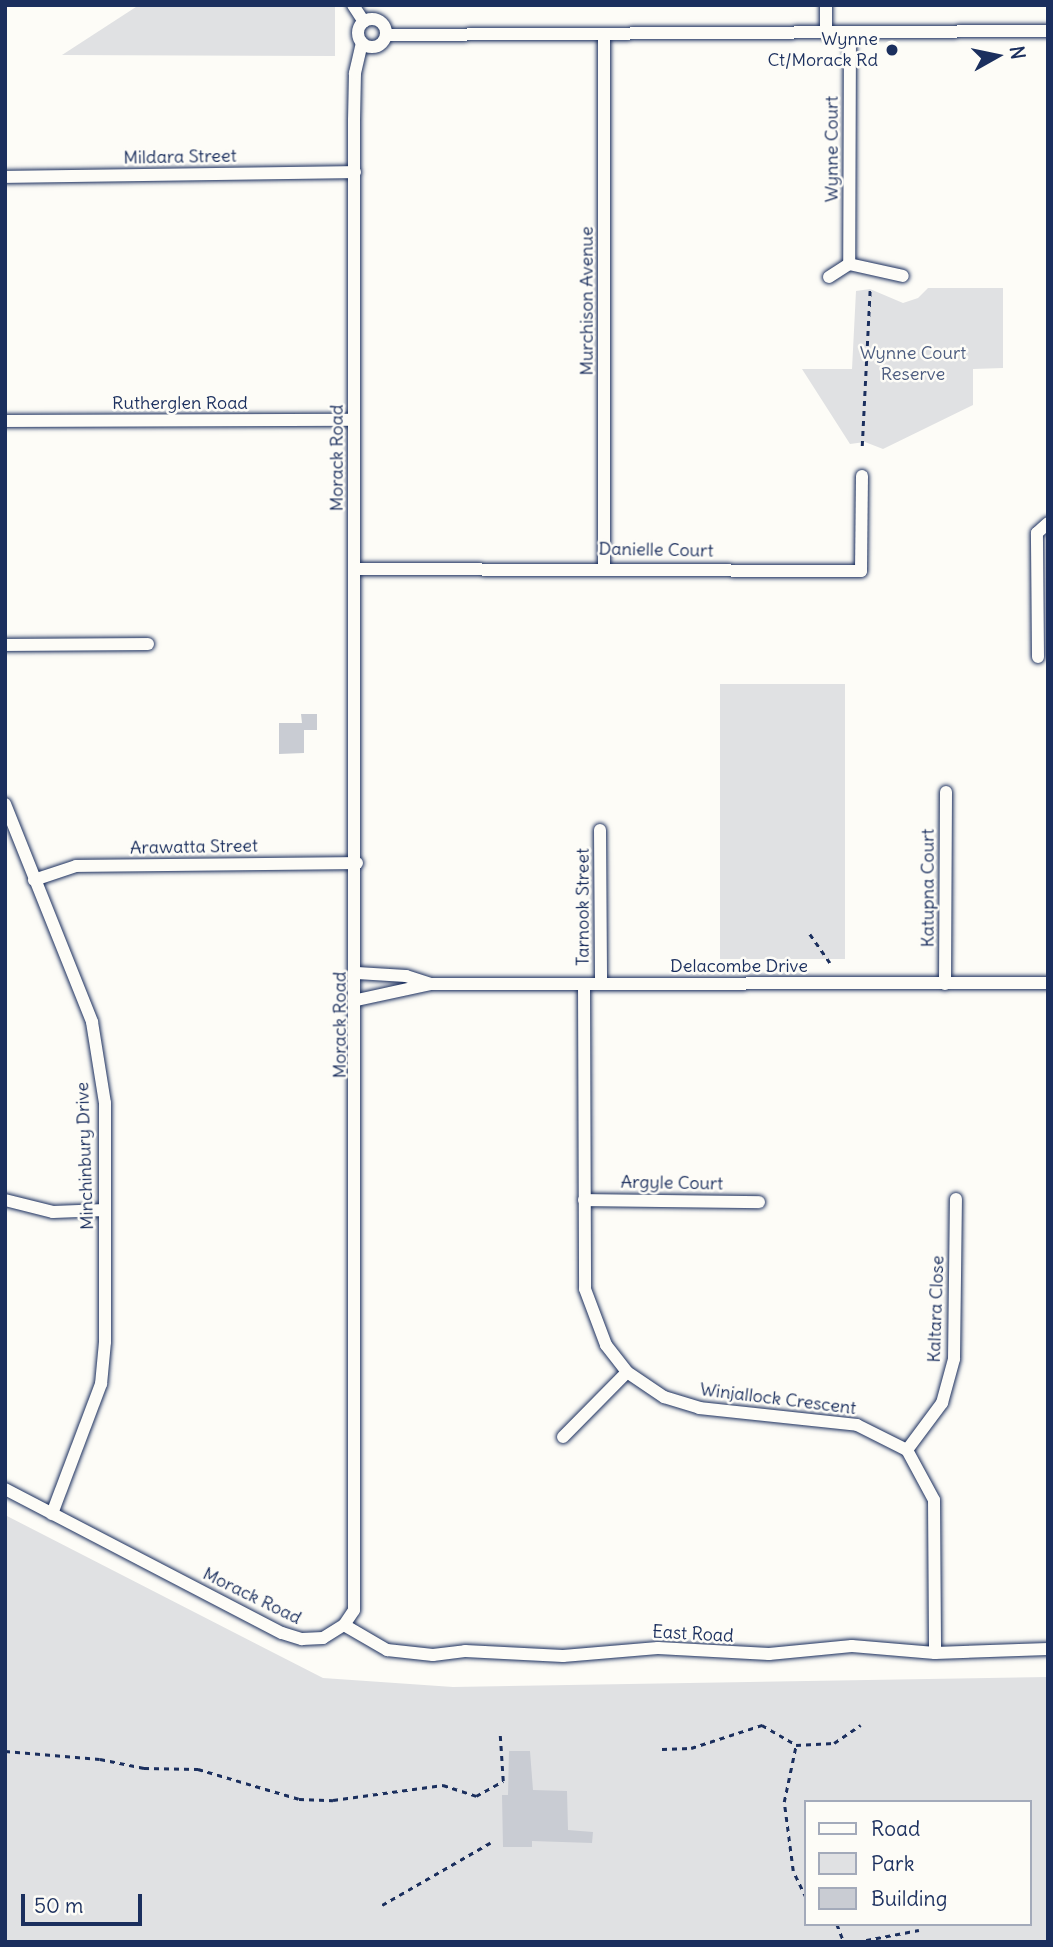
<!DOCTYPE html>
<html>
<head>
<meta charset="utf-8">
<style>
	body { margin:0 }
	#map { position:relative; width:1053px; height:1947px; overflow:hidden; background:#fdfcf7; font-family:Delius,sans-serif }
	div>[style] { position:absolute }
	.green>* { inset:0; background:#e0e1e3; transform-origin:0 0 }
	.building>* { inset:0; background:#c9ccd3 }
	.path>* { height:2.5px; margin-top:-1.25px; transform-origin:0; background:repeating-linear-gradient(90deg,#1b2f5e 0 5px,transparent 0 10px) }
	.roads { filter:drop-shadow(0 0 2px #1b2f5e) drop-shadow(0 0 2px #1b2f5e) }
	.minor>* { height:12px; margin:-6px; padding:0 6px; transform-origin:6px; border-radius:6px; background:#fdfcf7 }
	.minor>.ring { margin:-6px; padding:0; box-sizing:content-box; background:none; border:12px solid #fdfcf7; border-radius:50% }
	.dots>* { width:19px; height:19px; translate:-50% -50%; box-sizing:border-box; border:4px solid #fdfcf7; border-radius:50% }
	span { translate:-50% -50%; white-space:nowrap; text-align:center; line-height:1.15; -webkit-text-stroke:5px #fdfcf7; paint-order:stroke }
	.poi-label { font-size:18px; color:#1b2f5e }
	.right { translate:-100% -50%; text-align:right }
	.street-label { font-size:18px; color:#1b2f5e }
	.park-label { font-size:18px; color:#4c5c7f }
	.frame { position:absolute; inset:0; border:7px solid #1b2f5e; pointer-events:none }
	.legend { position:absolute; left:804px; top:1800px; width:228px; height:126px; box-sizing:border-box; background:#fdfcf7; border:2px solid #a3aaba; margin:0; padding:9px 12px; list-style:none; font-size:21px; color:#1b2f5e }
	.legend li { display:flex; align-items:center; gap:14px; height:35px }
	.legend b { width:35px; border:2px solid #a3aaba }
	.north { position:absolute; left:962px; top:21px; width:70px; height:70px; -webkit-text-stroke:5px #fdfcf7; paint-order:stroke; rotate:81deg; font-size:19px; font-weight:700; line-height:28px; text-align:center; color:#1b2f5e }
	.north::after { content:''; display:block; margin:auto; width:24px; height:32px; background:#1b2f5e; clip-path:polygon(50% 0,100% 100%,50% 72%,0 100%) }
	.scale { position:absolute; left:21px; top:1894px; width:121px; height:32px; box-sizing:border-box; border:4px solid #1b2f5e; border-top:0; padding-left:9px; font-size:21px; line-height:24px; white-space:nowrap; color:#1b2f5e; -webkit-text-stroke:5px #fdfcf7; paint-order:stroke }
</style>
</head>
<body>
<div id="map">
	<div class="green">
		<div style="clip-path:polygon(139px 5px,335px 5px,335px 56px,62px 55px)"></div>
		<div style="clip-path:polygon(928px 288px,1003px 288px,1003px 368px,973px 369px,973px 405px,883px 449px,865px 442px,850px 444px,802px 369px,852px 369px,856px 291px,870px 289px,903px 303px,918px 298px)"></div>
		<div style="left:720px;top:684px;width:125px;height:275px"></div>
		<div style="clip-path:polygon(evenodd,5px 1515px,323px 1678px,453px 1687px,1048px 1677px,1048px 1942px,5px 1942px,5px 1515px,806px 1802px,1030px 1802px,1030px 1924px,806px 1924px,806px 1802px)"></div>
	</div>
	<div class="building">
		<div style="clip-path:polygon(301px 714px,317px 714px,317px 730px,304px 730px,304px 753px,279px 754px,279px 723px,302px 723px)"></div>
		<div style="clip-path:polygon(509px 1751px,530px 1751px,533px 1790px,567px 1791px,568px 1830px,593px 1832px,592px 1843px,532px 1841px,532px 1847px,503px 1847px,502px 1795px,508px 1795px)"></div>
	</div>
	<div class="path">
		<div style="left:862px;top:446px;width:157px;rotate:-87.1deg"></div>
		<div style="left:810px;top:934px;width:35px;rotate:55deg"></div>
		<div style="left:662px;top:1749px;width:29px;rotate:-2deg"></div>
		<div style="left:691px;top:1748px;width:75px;rotate:-17.9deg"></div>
		<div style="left:762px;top:1725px;width:39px;rotate:30deg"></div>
		<div style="left:5px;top:1751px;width:95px;rotate:4.8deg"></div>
		<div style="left:100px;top:1759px;width:45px;rotate:11.6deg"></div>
		<div style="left:144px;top:1768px;width:54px;rotate:1.1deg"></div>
		<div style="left:198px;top:1769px;width:105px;rotate:16.5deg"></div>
		<div style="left:299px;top:1799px;width:34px;rotate:2deg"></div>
		<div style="left:333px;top:1800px;width:111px;rotate:-7.8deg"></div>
		<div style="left:443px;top:1785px;width:35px;rotate:18deg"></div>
		<div style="left:476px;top:1796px;width:31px;rotate:-29deg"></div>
		<div style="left:503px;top:1781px;width:46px;rotate:-93.7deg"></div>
		<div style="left:806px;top:1898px;width:30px;rotate:-116deg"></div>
		<div style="left:793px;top:1871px;width:70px;rotate:-97.4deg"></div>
		<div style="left:784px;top:1802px;width:58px;rotate:-78.1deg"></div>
		<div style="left:796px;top:1745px;width:38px;rotate:-3deg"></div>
		<div style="left:834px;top:1743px;width:32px;rotate:-34deg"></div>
		<div style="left:382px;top:1905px;width:125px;rotate:-29.9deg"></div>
		<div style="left:837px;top:1924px;width:19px;rotate:69deg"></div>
		<div style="left:856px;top:1942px;width:64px;rotate:-10.8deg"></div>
	</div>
	<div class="roads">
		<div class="minor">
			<div style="left:353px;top:5px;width:20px;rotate:57deg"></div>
			<div class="ring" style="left:358px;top:19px;width:16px;height:16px"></div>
			<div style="left:826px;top:33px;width:28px;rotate:-90deg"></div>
			<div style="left:850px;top:33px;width:231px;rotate:90.2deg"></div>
			<div style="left:849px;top:264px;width:55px;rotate:12.5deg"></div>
			<div style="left:386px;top:35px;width:662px;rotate:-0.35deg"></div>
			<div style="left:604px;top:35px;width:531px;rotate:90deg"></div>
			<div style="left:5px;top:177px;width:350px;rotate:-0.8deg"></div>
			<div style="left:829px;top:277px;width:24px;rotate:-33deg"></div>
			<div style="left:5px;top:421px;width:349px;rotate:-0.2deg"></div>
			<div style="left:355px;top:569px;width:506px;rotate:0.23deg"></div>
			<div style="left:861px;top:571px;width:95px;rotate:-89.4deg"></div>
			<div style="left:5px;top:645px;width:143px;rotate:-0.4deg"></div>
			<div style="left:1038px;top:657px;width:124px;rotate:-90.5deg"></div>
			<div style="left:1037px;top:533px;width:15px;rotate:-42deg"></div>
			<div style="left:5px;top:804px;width:235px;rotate:68.2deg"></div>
			<div style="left:92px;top:1022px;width:82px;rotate:80.9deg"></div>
			<div style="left:105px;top:1103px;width:239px;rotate:90deg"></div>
			<div style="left:105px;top:1342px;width:42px;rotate:95.4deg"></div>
			<div style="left:101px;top:1384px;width:139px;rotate:110.7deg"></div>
			<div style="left:600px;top:830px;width:154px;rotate:89.6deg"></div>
			<div style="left:34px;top:880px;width:44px;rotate:-18.4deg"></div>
			<div style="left:76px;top:866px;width:281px;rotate:-0.6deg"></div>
			<div style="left:357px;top:973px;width:49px;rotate:3.5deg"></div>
			<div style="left:406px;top:976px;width:26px;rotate:18deg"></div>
			<div style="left:584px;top:984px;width:305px;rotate:89.8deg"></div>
			<div style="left:585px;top:1289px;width:60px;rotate:69.4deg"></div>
			<div style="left:606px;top:1345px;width:34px;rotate:52deg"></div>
			<div style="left:627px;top:1372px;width:45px;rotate:34deg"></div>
			<div style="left:664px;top:1397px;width:37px;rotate:17deg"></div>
			<div style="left:699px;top:1408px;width:159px;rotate:6.1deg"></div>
			<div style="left:857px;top:1425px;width:56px;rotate:26.6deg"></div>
			<div style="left:907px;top:1450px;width:57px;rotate:61.6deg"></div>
			<div style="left:934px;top:1500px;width:153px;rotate:89.6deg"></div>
			<div style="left:945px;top:984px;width:192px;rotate:-89.7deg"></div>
			<div style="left:357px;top:1000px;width:76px;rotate:-12.2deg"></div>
			<div style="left:431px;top:984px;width:617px;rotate:-0.09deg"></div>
			<div style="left:5px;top:1200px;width:49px;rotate:14deg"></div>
			<div style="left:53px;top:1212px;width:52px;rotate:-2.2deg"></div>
			<div style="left:584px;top:1200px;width:175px;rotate:0.7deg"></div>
			<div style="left:563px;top:1437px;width:91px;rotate:-45.4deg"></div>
			<div style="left:907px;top:1450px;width:59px;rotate:-53.3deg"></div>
			<div style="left:942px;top:1403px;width:46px;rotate:-74.7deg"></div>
			<div style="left:954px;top:1359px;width:160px;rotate:-89.3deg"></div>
			<div style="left:5px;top:1489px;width:312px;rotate:27.5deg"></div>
			<div style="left:282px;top:1633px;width:21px;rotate:17deg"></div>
			<div style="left:302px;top:1639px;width:21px;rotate:-3deg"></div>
			<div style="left:323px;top:1638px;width:25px;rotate:-32deg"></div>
			<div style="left:344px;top:1625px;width:18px;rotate:-56deg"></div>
			<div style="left:354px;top:1610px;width:1490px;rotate:-90deg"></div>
			<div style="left:354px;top:120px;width:47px;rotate:-88.8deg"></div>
			<div style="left:355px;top:73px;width:31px;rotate:-77deg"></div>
			<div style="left:344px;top:1625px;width:50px;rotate:30.2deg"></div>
			<div style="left:387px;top:1650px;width:46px;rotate:6.2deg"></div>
			<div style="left:433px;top:1655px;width:32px;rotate:-7deg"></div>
			<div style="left:465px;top:1651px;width:98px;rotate:2.9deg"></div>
			<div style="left:563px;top:1656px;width:95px;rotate:-4.8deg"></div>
			<div style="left:658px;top:1648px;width:111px;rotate:3.1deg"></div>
			<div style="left:769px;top:1654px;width:83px;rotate:-5.5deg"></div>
			<div style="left:852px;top:1646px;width:83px;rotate:4.8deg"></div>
			<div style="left:935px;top:1653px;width:113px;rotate:-2deg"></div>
		</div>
	</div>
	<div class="dots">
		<div style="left:892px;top:50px;background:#1b2f5e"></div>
	</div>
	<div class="poi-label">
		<span class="right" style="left:878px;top:50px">Wynne<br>Ct/Morack Rd</span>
	</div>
	<div class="street-label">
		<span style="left:832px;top:149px;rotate:-90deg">Wynne Court</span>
		<span style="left:180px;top:157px;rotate:-1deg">Mildara Street</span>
		<span style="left:587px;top:301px;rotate:-90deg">Murchison Avenue</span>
		<span style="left:180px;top:403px">Rutherglen Road</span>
		<span style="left:337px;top:458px;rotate:-90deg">Morack Road</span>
		<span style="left:656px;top:550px;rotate:1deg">Danielle Court</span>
		<span style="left:194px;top:847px;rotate:-1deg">Arawatta Street</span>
		<span style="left:928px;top:888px;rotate:-90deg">Katupna Court</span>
		<span style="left:583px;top:907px;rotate:-90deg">Tarnook Street</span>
		<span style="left:739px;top:966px">Delacombe Drive</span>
		<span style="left:340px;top:1025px;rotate:-90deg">Morack Road</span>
		<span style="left:85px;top:1156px;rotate:-92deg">Minchinbury Drive</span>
		<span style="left:672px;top:1183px;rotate:1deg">Argyle Court</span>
		<span style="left:936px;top:1309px;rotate:-88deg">Kaltara Close</span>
		<span style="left:778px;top:1399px;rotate:7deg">Winjallock Crescent</span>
		<span style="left:252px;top:1596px;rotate:26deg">Morack Road</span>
		<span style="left:693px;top:1634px;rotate:3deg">East Road</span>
	</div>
	<div class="park-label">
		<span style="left:913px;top:364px">Wynne Court<br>Reserve</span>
	</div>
	<div class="frame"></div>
	<ul class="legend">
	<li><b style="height:9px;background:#fdfcf7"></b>Road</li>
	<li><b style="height:19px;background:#e0e1e3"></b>Park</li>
	<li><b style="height:19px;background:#c9ccd3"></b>Building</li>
	</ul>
	<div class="north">N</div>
	<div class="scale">50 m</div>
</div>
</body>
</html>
